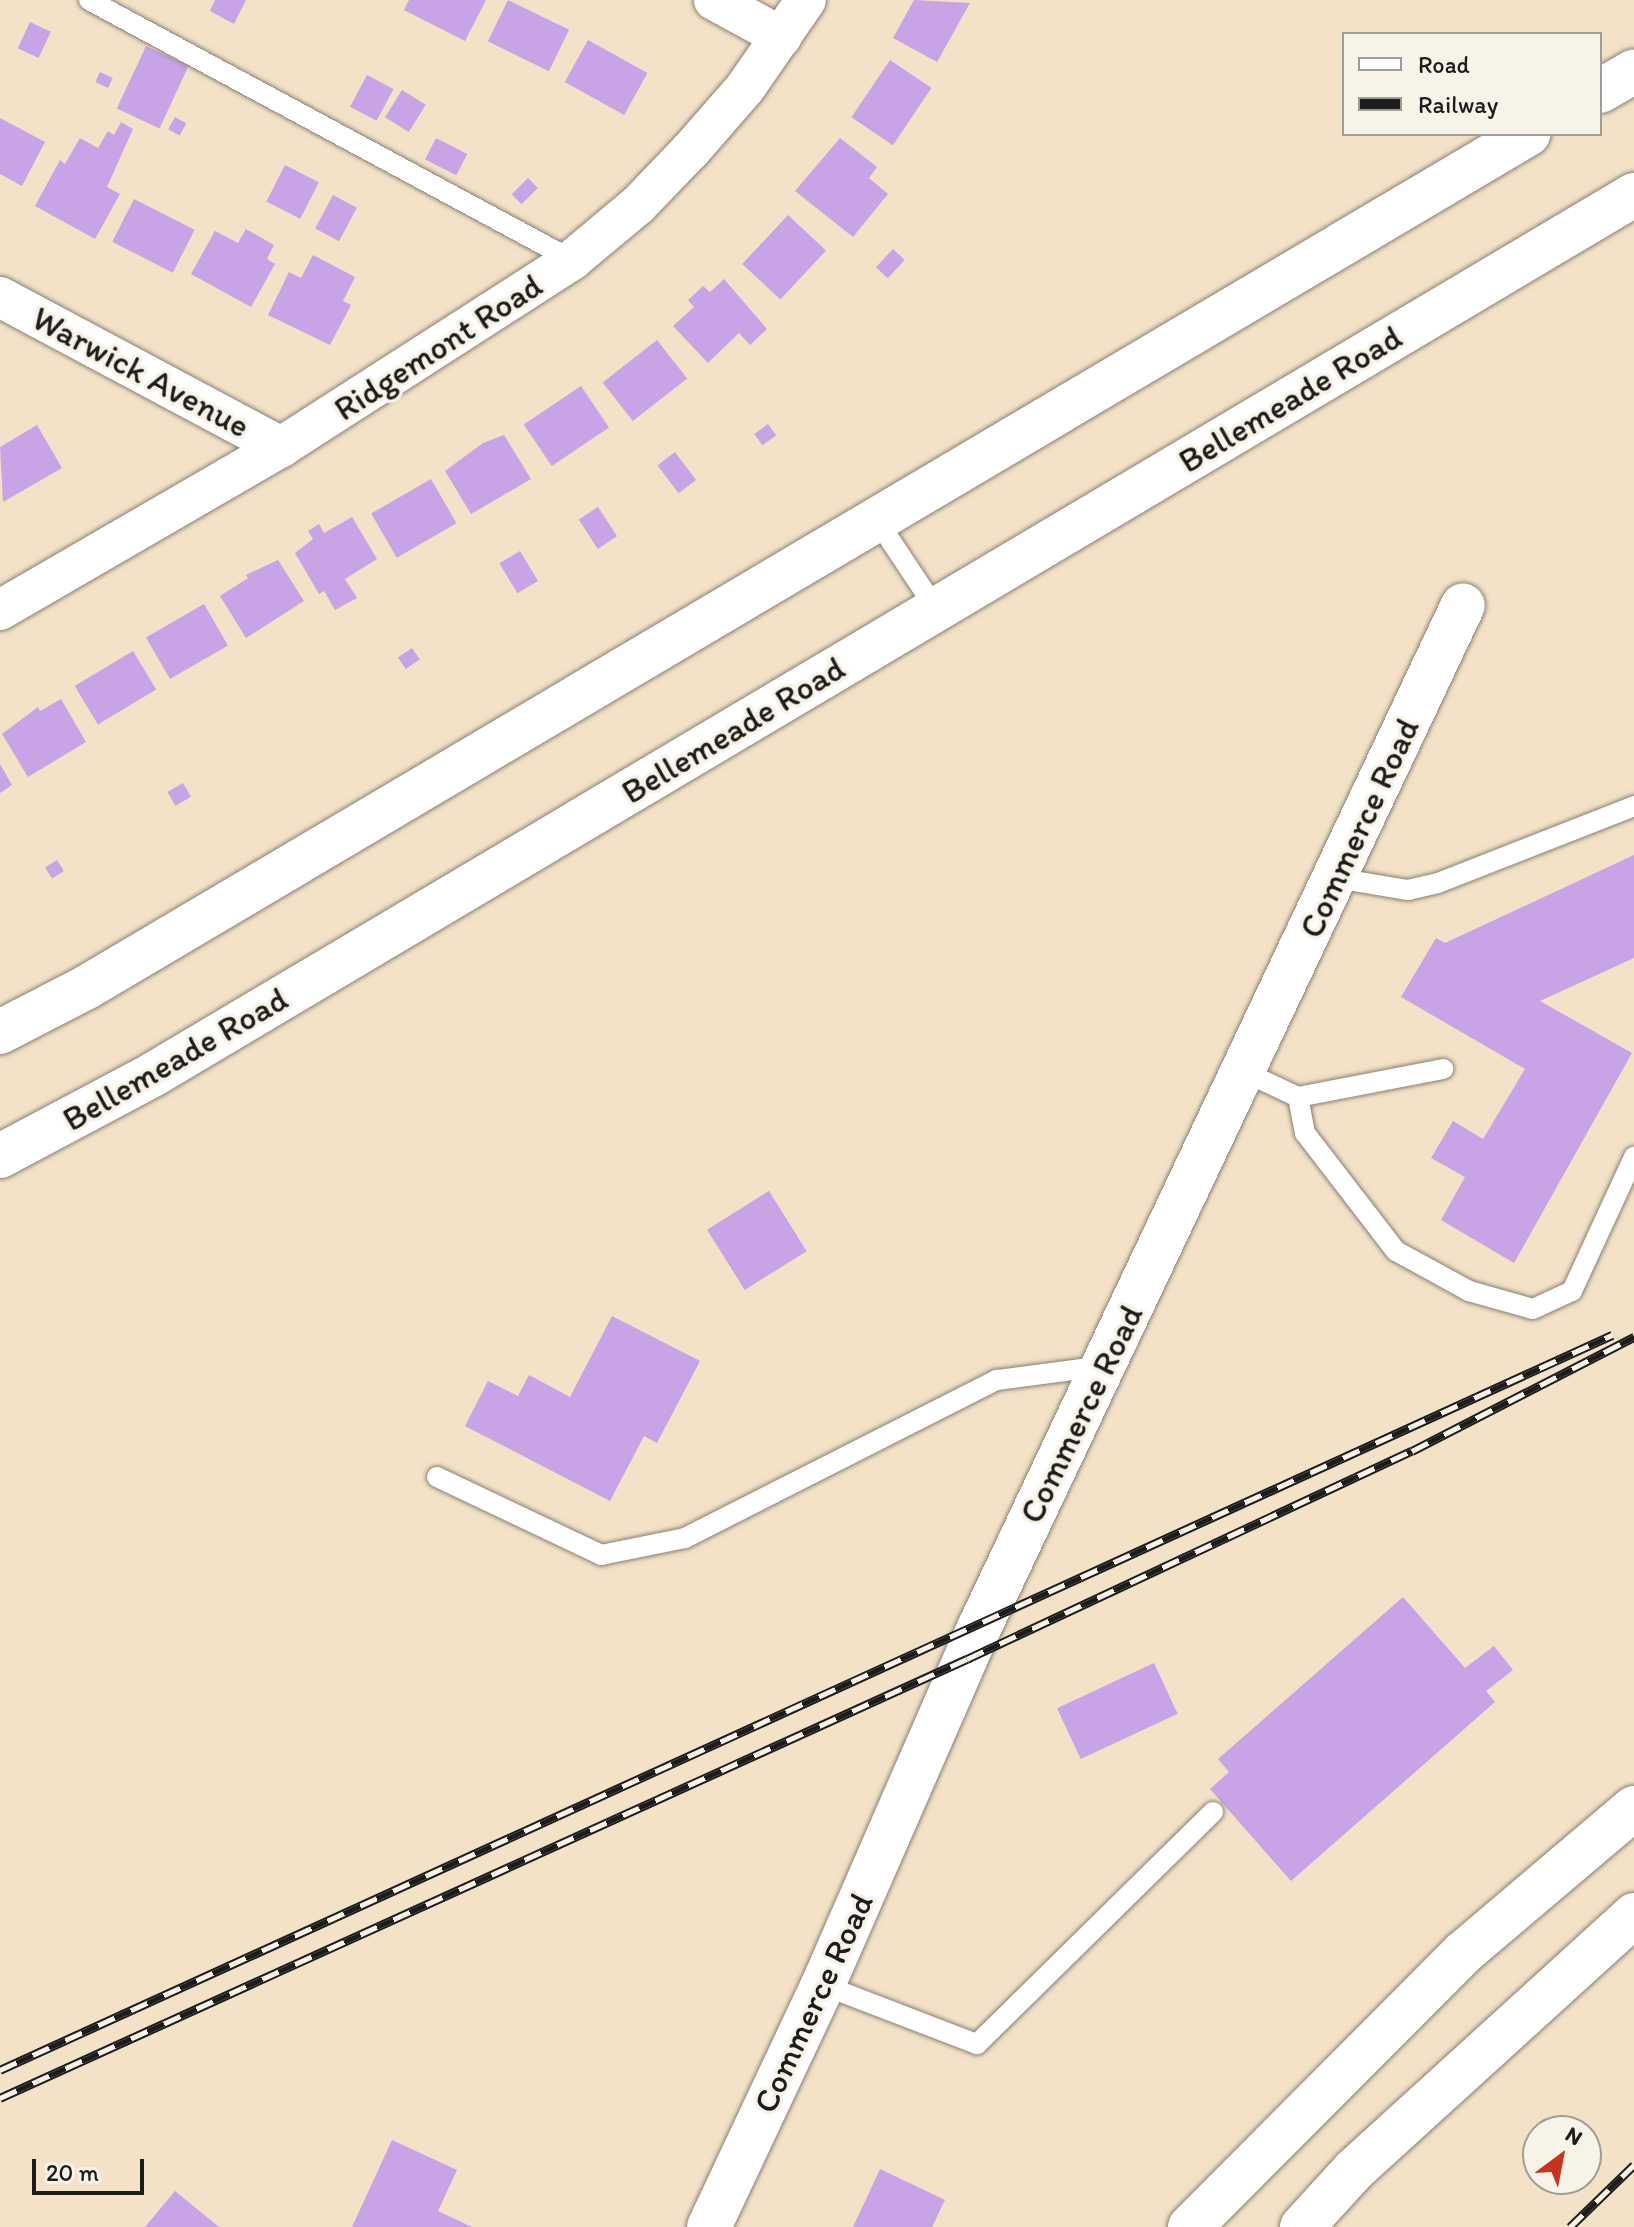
<!DOCTYPE html>
<html>
<head>
<meta charset="utf-8">
<style>
	body { margin:0 }
	#map { position:relative; width:1634px; height:2227px; overflow:hidden; background:#f3e2c8; font-family:Itim,sans-serif }
	div>[style] { position:absolute }
	.building>* { inset:0; background:#c6a4e6; transform-origin:0 0 }
	.roads { filter:drop-shadow(0 0 2px #887f72) drop-shadow(0 0 2px #887f72) }
	.service>* { height:20px; margin:-10px; padding:0 10px; transform-origin:10px; border-radius:10px; background:#fff }
	.minor>* { height:40px; margin:-20px; padding:0 20px; transform-origin:20px; border-radius:20px; background:#fff }
	.secondary>* { height:44px; margin:-22px; padding:0 22px; transform-origin:22px; border-radius:22px; background:#fff }
	.motorway>* { height:44px; margin:-22px; padding:0 22px; transform-origin:22px; border-radius:22px; background:#fff }
	.rail>* { height:9px; margin-top:-4.5px; transform-origin:0; background:repeating-linear-gradient(90deg,#f7f3e8 0 18px,#1c1c1c 0 36px); box-sizing:border-box; border-block:2px solid #1c1c1c }
	span { translate:-50% -50%; white-space:nowrap; text-align:center; line-height:1.15; -webkit-text-stroke:7px #f7f3e8; paint-order:stroke }
	.street-label { font-size:34px; color:#1c1c1c }
	.legend { position:absolute; left:1342px; top:32px; width:260px; height:104px; box-sizing:border-box; background:#f7f3e8; border:2px solid #9f9d96; margin:0; padding:10px 14px; list-style:none; font-size:24px; color:#1c1c1c }
	.legend li { display:flex; align-items:center; gap:16px; height:40px }
	.legend b { width:40px; border:2px solid #9f9d96 }
	.north { position:absolute; left:1522px; top:2115px; width:80px; height:80px; box-sizing:border-box; background:#f7f3e8; border:2px solid #9f9d96; border-radius:50%; rotate:32deg; font-size:22px; font-weight:700; line-height:32px; text-align:center; color:#1c1c1c }
	.north::after { content:''; display:block; margin:auto; width:28px; height:36px; background:#c8321e; clip-path:polygon(50% 0,100% 100%,50% 72%,0 100%) }
	.scale { position:absolute; left:32px; top:2159px; width:112px; height:36px; box-sizing:border-box; border:4px solid #1c1c1c; border-top:0; padding-left:10px; font-size:24px; line-height:28px; white-space:nowrap; color:#1c1c1c; -webkit-text-stroke:6px #f7f3e8; paint-order:stroke }
</style>
</head>
<body>
<div id="map">
	<div class="building">
		<div style="clip-path:polygon(215px 0,246px 0,234px 24px,210px 11px)"></div>
		<div style="clip-path:polygon(409px 0,486px 0,465px 41px,404px 10px)"></div>
		<div style="left:508px;top:0;width:68px;height:46px;rotate:26deg"></div>
		<div style="clip-path:polygon(914px 0,970px 3px,937px 62px,893px 38px)"></div>
		<div style="left:30px;top:22px;width:23px;height:29px;rotate:25deg"></div>
		<div style="left:588px;top:40px;width:68px;height:48px;rotate:29deg"></div>
		<div style="left:146px;top:46px;width:47px;height:69px;rotate:25deg"></div>
		<div style="left:890px;top:60px;width:50px;height:69px;rotate:34deg"></div>
		<div style="left:100px;top:72px;width:14px;height:11px;rotate:25deg"></div>
		<div style="left:367px;top:75px;width:30px;height:36px;rotate:28deg"></div>
		<div style="left:402px;top:90px;width:28px;height:32px;rotate:32deg"></div>
		<div style="left:175px;top:117px;width:13px;height:14px;rotate:29deg"></div>
		<div style="clip-path:polygon(0 118px,45px 142px,22px 186px,0 174px)"></div>
		<div style="clip-path:polygon(121px 122px,133px 129px,107px 187px,120px 194px,95px 239px,35px 206px,60px 160px,65px 164px,80px 138px,98px 148px,108px 131px,114px 135px)"></div>
		<div style="left:436px;top:138px;width:35px;height:24px;rotate:27deg"></div>
		<div style="clip-path:polygon(840px 138px,877px 167px,869px 178px,888px 194px,853px 237px,795px 191px)"></div>
		<div style="left:285px;top:165px;width:38px;height:41px;rotate:27deg"></div>
		<div style="left:528px;top:178px;width:14px;height:23px;rotate:45deg"></div>
		<div style="left:333px;top:195px;width:27px;height:38px;rotate:28deg"></div>
		<div style="left:134px;top:199px;width:68px;height:48px;rotate:27deg"></div>
		<div style="left:788px;top:215px;width:52px;height:67px;rotate:43deg"></div>
		<div style="clip-path:polygon(246px 229px,274px 245px,267px 259px,275px 264px,251px 307px,191px 274px,215px 231px,238px 243px)"></div>
		<div style="left:893px;top:249px;width:16px;height:25px;rotate:43deg"></div>
		<div style="clip-path:polygon(313px 255px,355px 277px,343px 301px,351px 305px,330px 345px,268px 315px,289px 272px,301px 278px)"></div>
		<div style="clip-path:polygon(724px 279px,767px 329px,750px 345px,739px 333px,708px 363px,673px 326px,694px 307px,688px 300px,703px 286px,710px 292px)"></div>
		<div style="left:657px;top:340px;width:49px;height:69px;rotate:52deg"></div>
		<div style="left:581px;top:386px;width:50px;height:69px;rotate:56deg"></div>
		<div style="left:768px;top:424px;width:14px;height:17px;rotate:54deg"></div>
		<div style="clip-path:polygon(37px 425px,62px 468px,3px 502px,0 447px)"></div>
		<div style="clip-path:polygon(504px 435px,531px 479px,471px 514px,445px 471px,483px 443px)"></div>
		<div style="left:675px;top:452px;width:35px;height:22px;rotate:53deg"></div>
		<div style="left:431px;top:479px;width:51px;height:69px;rotate:60deg"></div>
		<div style="left:598px;top:507px;width:35px;height:23px;rotate:57deg"></div>
		<div style="clip-path:polygon(352px 517px,377px 559px,345px 579px,357px 598px,335px 610px,324px 591px,319px 594px,295px 553px,313px 539px,308px 531px,319px 524px,324px 533px)"></div>
		<div style="left:520px;top:551px;width:35px;height:24px;rotate:59deg"></div>
		<div style="clip-path:polygon(278px 560px,304px 601px,246px 638px,220px 596px,248px 578px,246px 575px)"></div>
		<div style="left:204px;top:604px;width:48px;height:67px;rotate:60deg"></div>
		<div style="left:412px;top:648px;width:14px;height:17px;rotate:56deg"></div>
		<div style="left:133px;top:651px;width:45px;height:68px;rotate:59deg"></div>
		<div style="clip-path:polygon(61px 699px,86px 742px,28px 777px,2px 734px,38px 707px,40px 711px)"></div>
		<div style="clip-path:polygon(0 764px,12px 785px,0 793px)"></div>
		<div style="left:183px;top:783px;width:16px;height:18px;rotate:60deg"></div>
		<div style="clip-path:polygon(1634px 855px,1634px 958px,1540px 1001px,1632px 1053px,1514px 1263px,1441px 1220px,1465px 1177px,1431px 1158px,1453px 1121px,1483px 1139px,1525px 1069px,1401px 997px,1436px 938px,1445px 943px)"></div>
		<div style="left:57px;top:860px;width:13px;height:14px;rotate:58deg"></div>
		<div style="left:769px;top:1191px;width:71px;height:73px;rotate:58deg"></div>
		<div style="clip-path:polygon(612px 1316px,700px 1361px,657px 1443px,644px 1436px,610px 1501px,465px 1426px,488px 1381px,518px 1396px,529px 1375px,570px 1397px)"></div>
		<div style="clip-path:polygon(1403px 1597px,1465px 1668px,1494px 1646px,1513px 1670px,1486px 1691px,1495px 1702px,1291px 1881px,1210px 1789px,1229px 1772px,1218px 1759px)"></div>
		<div style="left:1154px;top:1663px;width:56px;height:107px;rotate:65deg"></div>
		<div style="clip-path:polygon(392px 2140px,457px 2170px,438px 2211px,472px 2227px,352px 2227px)"></div>
		<div style="clip-path:polygon(880px 2169px,945px 2200px,932px 2227px,853px 2227px)"></div>
		<div style="clip-path:polygon(175px 2191px,219px 2227px,145px 2227px)"></div>
	</div>
	<div class="roads">
		<div class="service">
			<div style="left:89px;top:0;width:549px;rotate:28.29deg"></div>
			<div style="left:877px;top:520px;width:107px;rotate:56.5deg"></div>
			<div style="left:1336px;top:878px;width:73px;rotate:9.5deg"></div>
			<div style="left:1408px;top:890px;width:31px;rotate:-13deg"></div>
			<div style="left:1438px;top:883px;width:211px;rotate:-21.4deg"></div>
			<div style="left:1245px;top:1072px;width:59px;rotate:25.3deg"></div>
			<div style="left:1298px;top:1097px;width:37px;rotate:79deg"></div>
			<div style="left:1305px;top:1133px;width:149px;rotate:52.4deg"></div>
			<div style="left:1396px;top:1251px;width:83px;rotate:28.7deg"></div>
			<div style="left:1469px;top:1291px;width:66px;rotate:15.7deg"></div>
			<div style="left:1533px;top:1309px;width:43px;rotate:-24.8deg"></div>
			<div style="left:1572px;top:1291px;width:148px;rotate:-65.2deg"></div>
			<div style="left:1298px;top:1097px;width:148px;rotate:-10.9deg"></div>
			<div style="left:437px;top:1477px;width:182px;rotate:25.4deg"></div>
			<div style="left:601px;top:1555px;width:86px;rotate:-11.4deg"></div>
			<div style="left:685px;top:1538px;width:350px;rotate:-26.9deg"></div>
			<div style="left:997px;top:1380px;width:108px;rotate:-7.5deg"></div>
			<div style="left:823px;top:1985px;width:165px;rotate:21deg"></div>
			<div style="left:977px;top:2044px;width:331px;rotate:-44.5deg"></div>
		</div>
		<div class="minor">
			<div style="left:714px;top:0;width:77px;rotate:28.6deg"></div>
			<div style="left:0;top:297px;width:319px;rotate:28.1deg"></div>
			<div style="left:0;top:610px;width:325px;rotate:-30.1deg"></div>
			<div style="left:281px;top:447px;width:346px;rotate:-32.7deg"></div>
			<div style="left:572px;top:260px;width:86px;rotate:-39.8deg"></div>
			<div style="left:638px;top:205px;width:76px;rotate:-46.1deg"></div>
			<div style="left:691px;top:150px;width:82px;rotate:-48.9deg"></div>
			<div style="left:745px;top:88px;width:107px;rotate:-55.3deg"></div>
		</div>
		<div class="secondary">
			<div style="left:1600px;top:91px;width:39px;rotate:-30deg"></div>
			<div style="left:0;top:1032px;width:98px;rotate:-27.3deg"></div>
			<div style="left:87px;top:987px;width:1675px;rotate:-30.62deg"></div>
			<div style="left:0;top:1156px;width:174px;rotate:-28deg"></div>
			<div style="left:154px;top:1074px;width:1721px;rotate:-30.71deg"></div>
			<div style="left:709px;top:2227px;width:268px;rotate:-64.8deg"></div>
			<div style="left:823px;top:1985px;width:392px;rotate:-66.4deg"></div>
			<div style="left:980px;top:1626px;width:1129px;rotate:-64.68deg"></div>
		</div>
		<div class="motorway">
			<div style="left:1190px;top:2227px;width:387px;rotate:-45.1deg"></div>
			<div style="left:1463px;top:1953px;width:224px;rotate:-40.3deg"></div>
			<div style="left:1302px;top:2227px;width:77px;rotate:-47.6deg"></div>
			<div style="left:1354px;top:2170px;width:379px;rotate:-42.3deg"></div>
		</div>
	</div>
	<div class="rail">
		<div style="left:0;top:2070px;width:1772px;rotate:-24.51deg"></div>
		<div style="left:0;top:2098px;width:1062px;rotate:-24.42deg"></div>
		<div style="left:967px;top:1659px;width:491px;rotate:-25.1deg"></div>
		<div style="left:1412px;top:1451px;width:250px;rotate:-27.2deg"></div>
		<div style="left:1570px;top:2227px;width:89px;rotate:-44.1deg"></div>
	</div>
	<div class="street-label">
		<span style="left:438px;top:347px;rotate:-33deg">Ridgemont Road</span>
		<span style="left:141px;top:372px;rotate:28deg">Warwick Avenue</span>
		<span style="left:1290px;top:399px;rotate:-31deg">Bellemeade Road</span>
		<span style="left:733px;top:730px;rotate:-31deg">Bellemeade Road</span>
		<span style="left:1359px;top:828px;rotate:-65deg">Commerce Road</span>
		<span style="left:175px;top:1059px;rotate:-30deg">Bellemeade Road</span>
		<span style="left:1081px;top:1414px;rotate:-64deg">Commerce Road</span>
		<span style="left:813px;top:2003px;rotate:-65deg">Commerce Road</span>
	</div>
	<ul class="legend">
	<li><b style="height:10px;background:#fff"></b>Road</li>
	<li><b style="height:10px;background:#1c1c1c"></b>Railway</li>
	</ul>
	<div class="north">N</div>
	<div class="scale">20 m</div>
</div>
</body>
</html>
